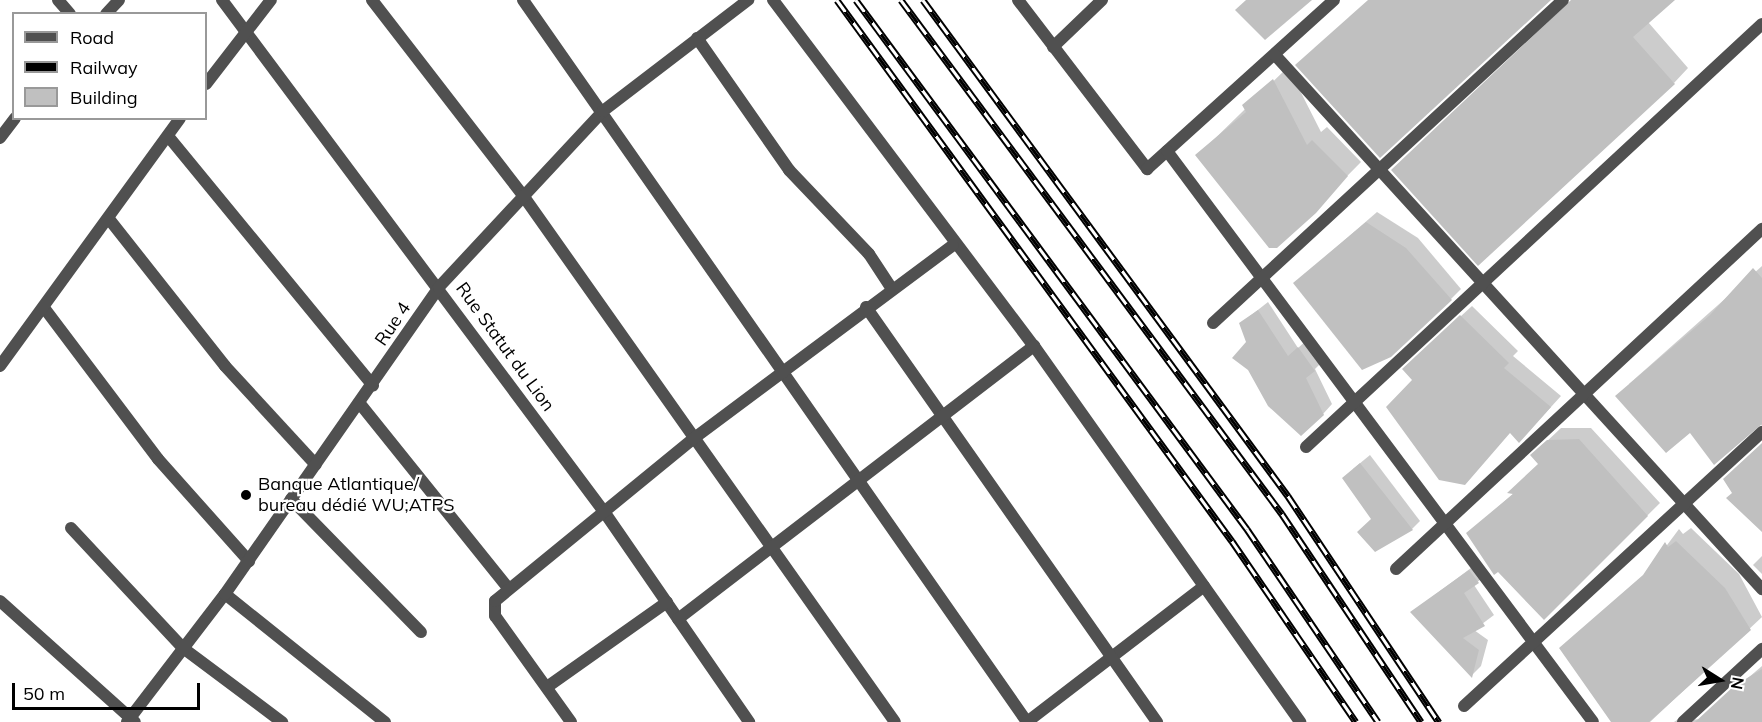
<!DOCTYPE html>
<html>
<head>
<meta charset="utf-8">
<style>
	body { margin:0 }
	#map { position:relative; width:1762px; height:722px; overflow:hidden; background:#fff; font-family:Mulish,sans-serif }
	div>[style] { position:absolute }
	.shadow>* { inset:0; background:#0003 }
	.building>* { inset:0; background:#c0c0c0 }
	.minor>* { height:12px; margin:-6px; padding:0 6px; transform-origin:6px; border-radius:6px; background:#505050 }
	.rail>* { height:7px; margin-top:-3.5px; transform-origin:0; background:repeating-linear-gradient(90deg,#fff 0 14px,#000 0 28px); box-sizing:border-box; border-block:2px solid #000 }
	.dots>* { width:16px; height:16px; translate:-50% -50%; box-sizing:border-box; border:3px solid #fff; border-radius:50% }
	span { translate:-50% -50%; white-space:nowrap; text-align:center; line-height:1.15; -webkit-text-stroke:4.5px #fff; paint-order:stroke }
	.street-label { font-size:18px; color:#000 }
	.poi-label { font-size:18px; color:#000 }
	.left { translate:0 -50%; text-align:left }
	.legend { position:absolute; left:12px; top:12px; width:195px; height:108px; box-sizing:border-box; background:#fff; border:2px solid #999; margin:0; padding:8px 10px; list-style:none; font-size:18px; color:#000 }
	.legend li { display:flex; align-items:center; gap:12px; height:30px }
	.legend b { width:30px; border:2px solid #999 }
	.north { position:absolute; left:1690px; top:650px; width:60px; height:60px; -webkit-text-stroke:4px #fff; paint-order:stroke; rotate:101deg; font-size:16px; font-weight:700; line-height:24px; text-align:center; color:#000 }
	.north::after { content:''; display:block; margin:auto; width:21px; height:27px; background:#000; clip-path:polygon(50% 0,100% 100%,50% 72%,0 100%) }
	.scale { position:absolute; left:12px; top:683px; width:188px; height:27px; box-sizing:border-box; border:3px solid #000; border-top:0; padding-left:8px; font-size:18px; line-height:21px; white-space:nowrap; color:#000; -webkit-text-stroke:4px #fff; paint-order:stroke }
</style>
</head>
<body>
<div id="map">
	<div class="shadow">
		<div style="clip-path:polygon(1571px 0,1672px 0,1648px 22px,1688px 68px,1674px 83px,1570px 5px)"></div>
		<div style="clip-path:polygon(1288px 67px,1321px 132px,1327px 127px,1361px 162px,1277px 247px,1197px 156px)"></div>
		<div style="clip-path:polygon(1377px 212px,1418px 238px,1461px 289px,1451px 299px,1295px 283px)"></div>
		<div style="clip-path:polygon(1762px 266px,1762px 425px,1691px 431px,1629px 384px)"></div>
		<div style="clip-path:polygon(1268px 302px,1298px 348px,1308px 339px,1323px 361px,1315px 369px,1332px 404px,1323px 414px,1248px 342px,1240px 324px)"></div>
		<div style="clip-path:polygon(1472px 306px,1518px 351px,1513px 356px,1561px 396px,1530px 430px,1511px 431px,1414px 380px,1415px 358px)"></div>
		<div style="clip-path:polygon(1561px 428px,1591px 428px,1660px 503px,1544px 618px,1467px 534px,1514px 493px,1540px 463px,1545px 443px)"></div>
		<div style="clip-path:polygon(1370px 455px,1420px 521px,1412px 529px,1373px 519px,1353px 469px)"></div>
		<div style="clip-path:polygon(1691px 528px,1739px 574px,1762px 617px,1650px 722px,1613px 722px,1647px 572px,1679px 529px,1683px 534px)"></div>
		<div style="clip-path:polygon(1762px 556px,1762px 574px,1753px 565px)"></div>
		<div style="clip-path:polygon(1479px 562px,1488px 573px,1474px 585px,1494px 615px,1474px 630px,1488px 640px,1481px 666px,1472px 675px,1412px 612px)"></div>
		<div style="clip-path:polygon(1762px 666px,1762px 722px,1674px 722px,1686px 714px,1690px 720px,1700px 719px)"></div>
	</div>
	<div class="building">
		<div style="clip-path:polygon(1246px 0,1312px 0,1265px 40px,1235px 10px)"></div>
		<div style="clip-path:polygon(1368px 0,1551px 0,1380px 158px,1295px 65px)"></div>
		<div style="clip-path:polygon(1571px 0,1675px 0,1633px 37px,1675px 84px,1478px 266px,1391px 170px)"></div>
		<div style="clip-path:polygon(1273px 79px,1307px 145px,1312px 140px,1348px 176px,1316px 213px,1277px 248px,1269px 248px,1195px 155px,1246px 112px,1242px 105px)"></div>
		<div style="clip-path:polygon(1366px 222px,1406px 248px,1452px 300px,1391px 357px,1362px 370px,1293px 283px)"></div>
		<div style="clip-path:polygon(1753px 268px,1762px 278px,1762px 424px,1714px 465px,1690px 433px,1666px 453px,1615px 396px,1710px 315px)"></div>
		<div style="clip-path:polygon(1258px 310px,1288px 356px,1298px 347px,1315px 371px,1306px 378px,1324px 415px,1301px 436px,1268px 406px,1248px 370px,1232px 358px,1246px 342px,1239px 323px)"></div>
		<div style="clip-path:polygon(1460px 315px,1509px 363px,1504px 368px,1551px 407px,1519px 443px,1510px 433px,1465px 485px,1439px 480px,1386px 407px,1412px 380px,1402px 369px)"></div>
		<div style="clip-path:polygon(1579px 439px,1648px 516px,1544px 620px,1498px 572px,1494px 575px,1466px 533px,1513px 494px,1507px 493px,1538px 464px,1530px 455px,1547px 440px)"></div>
		<div style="clip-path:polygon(1762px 443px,1762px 532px,1726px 498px,1732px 493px,1723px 479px)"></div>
		<div style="clip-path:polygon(1360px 463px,1413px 530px,1375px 552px,1357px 532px,1371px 519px,1342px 478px)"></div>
		<div style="clip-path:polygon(1676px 541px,1725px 588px,1751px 630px,1649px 722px,1611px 722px,1559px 648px,1643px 575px,1665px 542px,1668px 547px)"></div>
		<div style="clip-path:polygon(1469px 570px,1479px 583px,1464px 593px,1485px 626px,1463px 638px,1479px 650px,1472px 678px,1410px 612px)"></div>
		<div style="clip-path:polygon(1762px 669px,1762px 722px,1695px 722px,1734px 686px)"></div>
	</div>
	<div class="minor">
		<div style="left:58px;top:0;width:18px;rotate:49deg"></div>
		<div style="left:222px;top:0;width:640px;rotate:53.26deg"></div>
		<div style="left:605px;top:513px;width:254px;rotate:55.4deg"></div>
		<div style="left:372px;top:0;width:245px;rotate:52.3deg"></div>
		<div style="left:522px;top:194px;width:646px;rotate:54.76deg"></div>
		<div style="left:523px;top:0;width:881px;rotate:55.08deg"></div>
		<div style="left:1027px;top:722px;width:223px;rotate:-37.5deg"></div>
		<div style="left:773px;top:0;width:433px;rotate:53deg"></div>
		<div style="left:1034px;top:346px;width:461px;rotate:54.7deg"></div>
		<div style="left:1018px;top:0;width:213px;rotate:52.6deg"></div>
		<div style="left:1147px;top:169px;width:252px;rotate:-42.1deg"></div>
		<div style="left:106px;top:14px;width:19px;rotate:-47deg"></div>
		<div style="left:697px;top:38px;width:161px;rotate:55.1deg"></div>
		<div style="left:789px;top:170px;width:116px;rotate:46.4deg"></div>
		<div style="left:869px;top:254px;width:42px;rotate:56.7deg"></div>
		<div style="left:1053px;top:47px;width:68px;rotate:-43.8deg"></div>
		<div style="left:1275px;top:55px;width:723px;rotate:47.64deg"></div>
		<div style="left:206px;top:84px;width:106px;rotate:-52.3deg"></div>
		<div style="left:168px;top:136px;width:323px;rotate:50.6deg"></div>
		<div style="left:0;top:138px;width:25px;rotate:-53deg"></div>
		<div style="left:1167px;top:151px;width:712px;rotate:53.27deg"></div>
		<div style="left:109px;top:219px;width:187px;rotate:51.7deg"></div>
		<div style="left:225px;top:366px;width:134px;rotate:47.4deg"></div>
		<div style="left:866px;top:307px;width:507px;rotate:54.96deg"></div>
		<div style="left:45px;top:309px;width:188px;rotate:53deg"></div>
		<div style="left:158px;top:459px;width:137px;rotate:48.3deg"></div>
		<div style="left:1213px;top:323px;width:476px;rotate:-42.7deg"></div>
		<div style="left:0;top:366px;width:306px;rotate:-54deg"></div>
		<div style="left:361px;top:405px;width:235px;rotate:51.2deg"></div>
		<div style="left:1306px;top:447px;width:622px;rotate:-42.85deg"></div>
		<div style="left:291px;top:499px;width:186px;rotate:45.7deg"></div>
		<div style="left:71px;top:528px;width:164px;rotate:47deg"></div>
		<div style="left:183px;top:648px;width:124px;rotate:36.8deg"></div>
		<div style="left:1396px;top:569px;width:500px;rotate:-42.9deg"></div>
		<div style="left:225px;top:594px;width:205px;rotate:38.7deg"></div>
		<div style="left:0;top:601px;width:181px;rotate:41.9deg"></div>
		<div style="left:678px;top:619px;width:449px;rotate:-37.5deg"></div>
		<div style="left:547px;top:687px;width:147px;rotate:-35.3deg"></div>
		<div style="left:1464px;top:706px;width:405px;rotate:-42.6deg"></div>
		<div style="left:127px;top:722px;width:161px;rotate:-52.6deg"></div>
		<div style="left:225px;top:594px;width:374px;rotate:-55.1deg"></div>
		<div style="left:439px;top:287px;width:241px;rotate:-47deg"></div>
		<div style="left:603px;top:111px;width:183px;rotate:-37.4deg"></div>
		<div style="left:571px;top:722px;width:130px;rotate:-125.6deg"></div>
		<div style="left:495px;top:616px;width:15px;rotate:-90deg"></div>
		<div style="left:495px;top:601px;width:256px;rotate:-39.3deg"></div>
		<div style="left:693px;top:439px;width:324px;rotate:-36.7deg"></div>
		<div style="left:1683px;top:722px;width:108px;rotate:-42.7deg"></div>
	</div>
	<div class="rail">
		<div style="left:837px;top:0;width:670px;rotate:53.87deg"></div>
		<div style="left:1232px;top:541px;width:219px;rotate:55.6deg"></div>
		<div style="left:856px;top:0;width:658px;rotate:53.53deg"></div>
		<div style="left:1247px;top:529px;width:233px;rotate:55.8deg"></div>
		<div style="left:901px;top:0;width:640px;rotate:53.45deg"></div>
		<div style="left:1282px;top:514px;width:250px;rotate:56.2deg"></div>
		<div style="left:923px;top:0;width:616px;rotate:53.65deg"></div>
		<div style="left:1288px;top:496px;width:272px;rotate:56.3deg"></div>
	</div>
	<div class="dots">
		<div style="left:246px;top:495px;background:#000"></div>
	</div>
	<div class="street-label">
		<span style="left:393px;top:324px;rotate:-56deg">Rue 4</span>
		<span style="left:505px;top:347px;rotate:54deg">Rue Statut du Lion</span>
	</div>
	<div class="poi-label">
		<span class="left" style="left:258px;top:495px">Banque Atlantique/<br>bureau dédié WU;ATPS</span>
	</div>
	<ul class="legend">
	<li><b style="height:8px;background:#505050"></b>Road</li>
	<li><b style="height:8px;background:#000"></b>Railway</li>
	<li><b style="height:16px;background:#c0c0c0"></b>Building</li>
	</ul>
	<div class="north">N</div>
	<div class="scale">50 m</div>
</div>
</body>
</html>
